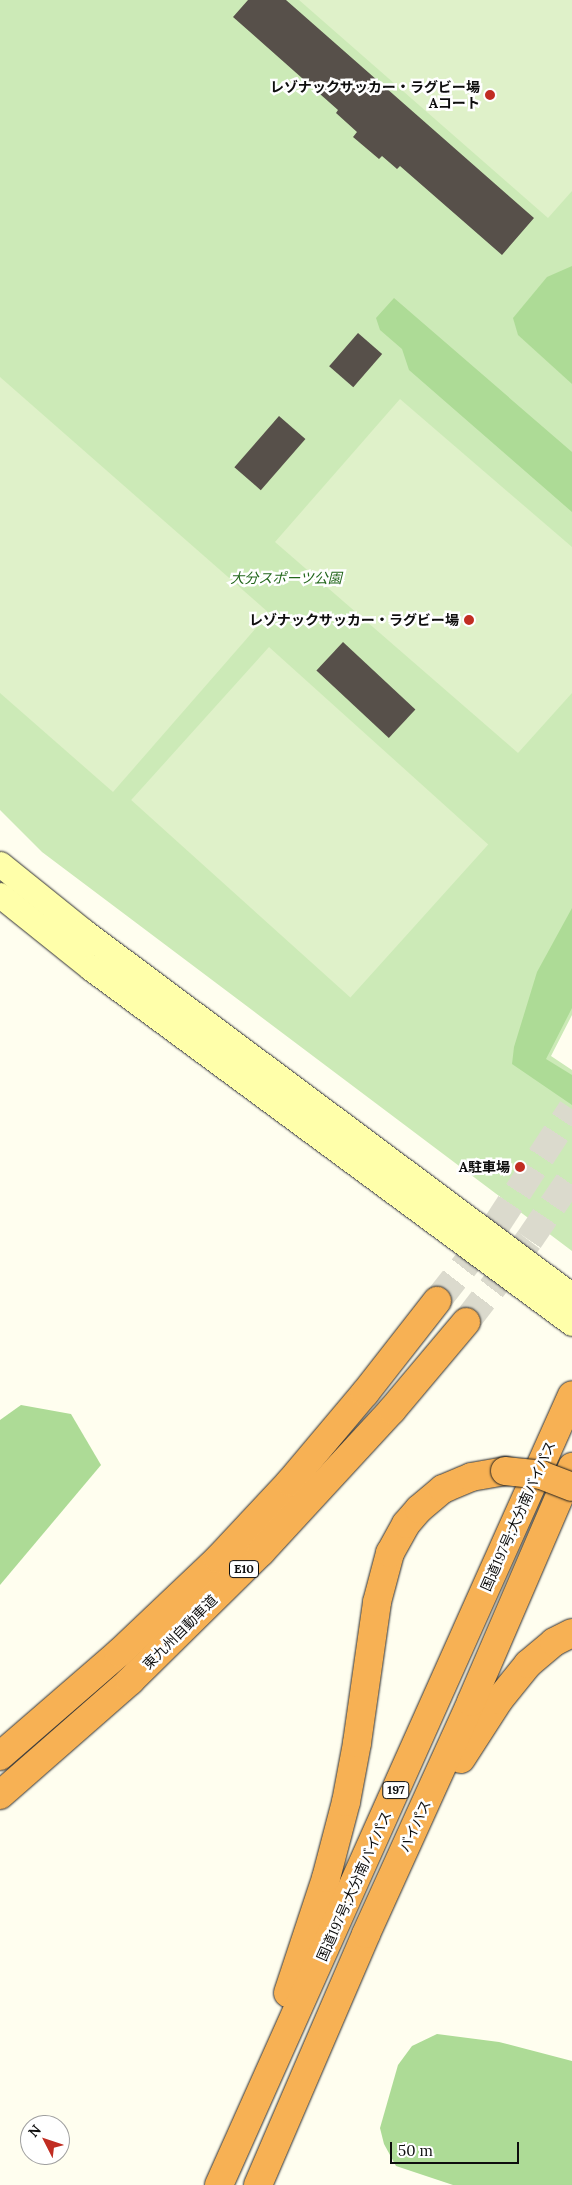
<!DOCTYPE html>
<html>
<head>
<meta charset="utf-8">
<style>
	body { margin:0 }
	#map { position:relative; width:572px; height:2185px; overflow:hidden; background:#fffeef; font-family:Lora,"Noto Sans JP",serif }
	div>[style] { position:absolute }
	.green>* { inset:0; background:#cceab7 }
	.forest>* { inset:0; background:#addb96 }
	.pitch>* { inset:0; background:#dff1c9; transform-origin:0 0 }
	.building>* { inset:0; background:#57504a; transform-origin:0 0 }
	.highway-tunnel>* { height:28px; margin-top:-14px; transform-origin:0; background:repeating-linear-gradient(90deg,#dbdacd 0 28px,transparent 0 42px) }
	.roads { filter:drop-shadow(0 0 1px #303030) drop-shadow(0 0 1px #303030) }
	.secondary>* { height:25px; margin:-12.5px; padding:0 12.5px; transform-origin:12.5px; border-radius:12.5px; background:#ffa }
	.highway>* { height:28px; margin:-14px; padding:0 14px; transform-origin:14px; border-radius:14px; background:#f7b154 }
	.bridges { filter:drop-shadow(0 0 1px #1f1f1f) drop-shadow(0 0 1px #1f1f1f) }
	.highway-bridge>* { height:28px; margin:-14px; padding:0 14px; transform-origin:14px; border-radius:14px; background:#f7b154 }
	.dots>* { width:14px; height:14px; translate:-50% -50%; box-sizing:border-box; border:2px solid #fff; border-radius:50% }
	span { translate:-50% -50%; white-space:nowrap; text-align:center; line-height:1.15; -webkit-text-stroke:5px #fff; paint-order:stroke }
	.shield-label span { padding:1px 4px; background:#fff; border:1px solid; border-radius:4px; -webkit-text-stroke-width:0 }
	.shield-label { font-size:12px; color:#0e0e0e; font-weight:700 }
	.poi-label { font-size:14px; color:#0e0e0e; font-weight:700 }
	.right { translate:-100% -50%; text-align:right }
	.park-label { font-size:14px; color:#23671c; font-style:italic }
	.street-label { font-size:14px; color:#0e0e0e }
	.north { position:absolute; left:20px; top:2115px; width:50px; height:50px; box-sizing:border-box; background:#fff; border:1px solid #9f9f9f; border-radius:50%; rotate:311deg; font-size:14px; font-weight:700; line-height:20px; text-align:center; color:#0e0e0e }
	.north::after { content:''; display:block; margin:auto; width:18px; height:22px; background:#c12d22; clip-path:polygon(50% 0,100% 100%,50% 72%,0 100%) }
	.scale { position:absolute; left:390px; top:2142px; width:129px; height:22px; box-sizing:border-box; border:2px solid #0e0e0e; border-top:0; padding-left:6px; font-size:15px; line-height:18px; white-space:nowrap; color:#0e0e0e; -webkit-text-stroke:4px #fff; paint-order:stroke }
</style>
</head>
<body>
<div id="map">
	<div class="green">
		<div style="clip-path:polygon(0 0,572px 0,572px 1015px,551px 1056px,572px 1070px,572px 1251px,42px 852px,0 810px)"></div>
	</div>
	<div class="forest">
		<div style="clip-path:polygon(572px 266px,572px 384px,518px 335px,513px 318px,547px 277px)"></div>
		<div style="clip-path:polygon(394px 298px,572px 452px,572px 512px,409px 370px,402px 349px,380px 330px,376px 318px)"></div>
		<div style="clip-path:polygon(572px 908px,572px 1008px,546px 1059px,572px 1075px,572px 1105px,512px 1064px,514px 1047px,537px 972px)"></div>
		<div style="clip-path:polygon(21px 1405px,71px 1414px,101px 1465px,0 1585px,0 1420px)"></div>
		<div style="clip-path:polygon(437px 2034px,499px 2042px,572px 2061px,572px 2185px,453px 2185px,396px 2166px,384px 2144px,380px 2128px,398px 2065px,412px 2046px)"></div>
	</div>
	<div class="pitch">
		<div style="clip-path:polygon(299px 0,572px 0,572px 191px,548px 218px)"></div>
		<div style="clip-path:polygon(0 377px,269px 613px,113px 792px,0 693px)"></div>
		<div style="clip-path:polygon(400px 399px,572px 547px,572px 693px,518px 753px,275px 542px)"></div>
		<div style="left:269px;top:647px;width:295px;height:206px;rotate:42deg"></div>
	</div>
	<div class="building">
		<div style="clip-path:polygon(248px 0,286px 0,534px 218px,502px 255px,400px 166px,397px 169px,382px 156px,379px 159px,353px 137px,357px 132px,336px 113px,338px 110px,233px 17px)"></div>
		<div style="left:358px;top:333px;width:32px;height:44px;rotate:41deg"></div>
		<div style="left:279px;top:416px;width:35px;height:68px;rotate:41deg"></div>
		<div style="left:343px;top:642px;width:99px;height:39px;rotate:43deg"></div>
	</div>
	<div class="highway-tunnel">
		<div style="left:437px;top:1301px;width:94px;rotate:-51.9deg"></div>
		<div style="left:495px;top:1227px;width:141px;rotate:-56.9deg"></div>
		<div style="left:466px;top:1322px;width:103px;rotate:-52.5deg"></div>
		<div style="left:529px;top:1240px;width:76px;rotate:-55.7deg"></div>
	</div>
	<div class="roads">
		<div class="secondary">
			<div style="left:0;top:864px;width:107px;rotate:38.9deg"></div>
			<div style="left:83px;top:931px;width:610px;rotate:36.74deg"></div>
			<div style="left:0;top:895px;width:117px;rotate:38.7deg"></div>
			<div style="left:91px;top:968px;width:598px;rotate:36.43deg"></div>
		</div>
		<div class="highway">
			<div style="left:0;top:1756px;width:157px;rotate:-40.9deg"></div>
			<div style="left:119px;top:1653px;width:137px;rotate:-43.5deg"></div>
			<div style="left:218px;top:1559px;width:105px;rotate:-46.9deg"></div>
			<div style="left:290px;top:1482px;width:116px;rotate:-49.9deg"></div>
			<div style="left:365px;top:1393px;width:117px;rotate:-52deg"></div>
			<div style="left:461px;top:1759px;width:70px;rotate:-57.2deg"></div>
			<div style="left:499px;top:1700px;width:46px;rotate:-51.1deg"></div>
			<div style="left:528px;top:1664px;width:34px;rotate:-40deg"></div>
			<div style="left:554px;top:1642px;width:20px;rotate:-27deg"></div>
			<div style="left:0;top:1795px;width:173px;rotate:-41.2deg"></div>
			<div style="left:130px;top:1681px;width:184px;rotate:-44.6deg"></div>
			<div style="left:261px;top:1552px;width:193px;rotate:-47.3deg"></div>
			<div style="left:392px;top:1410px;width:115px;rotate:-49.9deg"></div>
			<div style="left:288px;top:1993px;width:121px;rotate:-71.7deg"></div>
			<div style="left:326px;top:1878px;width:79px;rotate:-75.3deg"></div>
			<div style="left:346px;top:1802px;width:60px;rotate:-79.4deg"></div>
			<div style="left:357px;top:1743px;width:142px;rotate:-81.9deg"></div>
			<div style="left:377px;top:1602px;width:51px;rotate:-75.1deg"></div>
			<div style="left:390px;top:1553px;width:33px;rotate:-61deg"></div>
			<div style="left:406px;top:1524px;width:20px;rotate:-49deg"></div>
			<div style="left:419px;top:1509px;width:31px;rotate:-40deg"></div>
			<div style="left:443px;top:1489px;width:30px;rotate:-23deg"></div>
			<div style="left:471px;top:1477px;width:35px;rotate:-10deg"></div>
			<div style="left:219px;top:2185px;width:865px;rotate:-65.92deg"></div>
			<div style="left:258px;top:2185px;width:273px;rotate:-66.7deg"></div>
			<div style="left:366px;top:1934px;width:255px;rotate:-65.6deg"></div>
			<div style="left:471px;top:1702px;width:256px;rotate:-66.7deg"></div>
		</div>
	</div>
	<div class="bridges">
		<div class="highway-bridge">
			<div style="left:505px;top:1471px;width:36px;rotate:6deg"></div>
			<div style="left:541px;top:1475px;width:33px;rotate:21deg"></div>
		</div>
	</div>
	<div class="dots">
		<div style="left:490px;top:95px;background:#c12d22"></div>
		<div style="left:469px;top:620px;background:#c12d22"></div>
		<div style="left:520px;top:1167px;background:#c12d22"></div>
	</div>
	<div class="shield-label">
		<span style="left:244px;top:1569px">E10</span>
		<span style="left:396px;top:1790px">197</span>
	</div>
	<div class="poi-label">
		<span class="right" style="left:480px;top:95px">レゾナックサッカー・ラグビー場<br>Aコート</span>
		<span class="right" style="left:459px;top:620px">レゾナックサッカー・ラグビー場</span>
		<span class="right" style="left:510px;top:1167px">A駐車場</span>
	</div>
	<div class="park-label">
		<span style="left:286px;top:578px">大分スポーツ公園</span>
	</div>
	<div class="street-label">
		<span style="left:518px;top:1516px;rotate:-66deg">国道197号;大分南バイパス</span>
		<span style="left:180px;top:1632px;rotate:-45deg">東九州自動車道</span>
		<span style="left:415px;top:1826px;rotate:-65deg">バイパス</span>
		<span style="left:354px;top:1886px;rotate:-66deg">国道197号;大分南バイパス</span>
	</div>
	<div class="north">N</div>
	<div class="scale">50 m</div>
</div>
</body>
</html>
